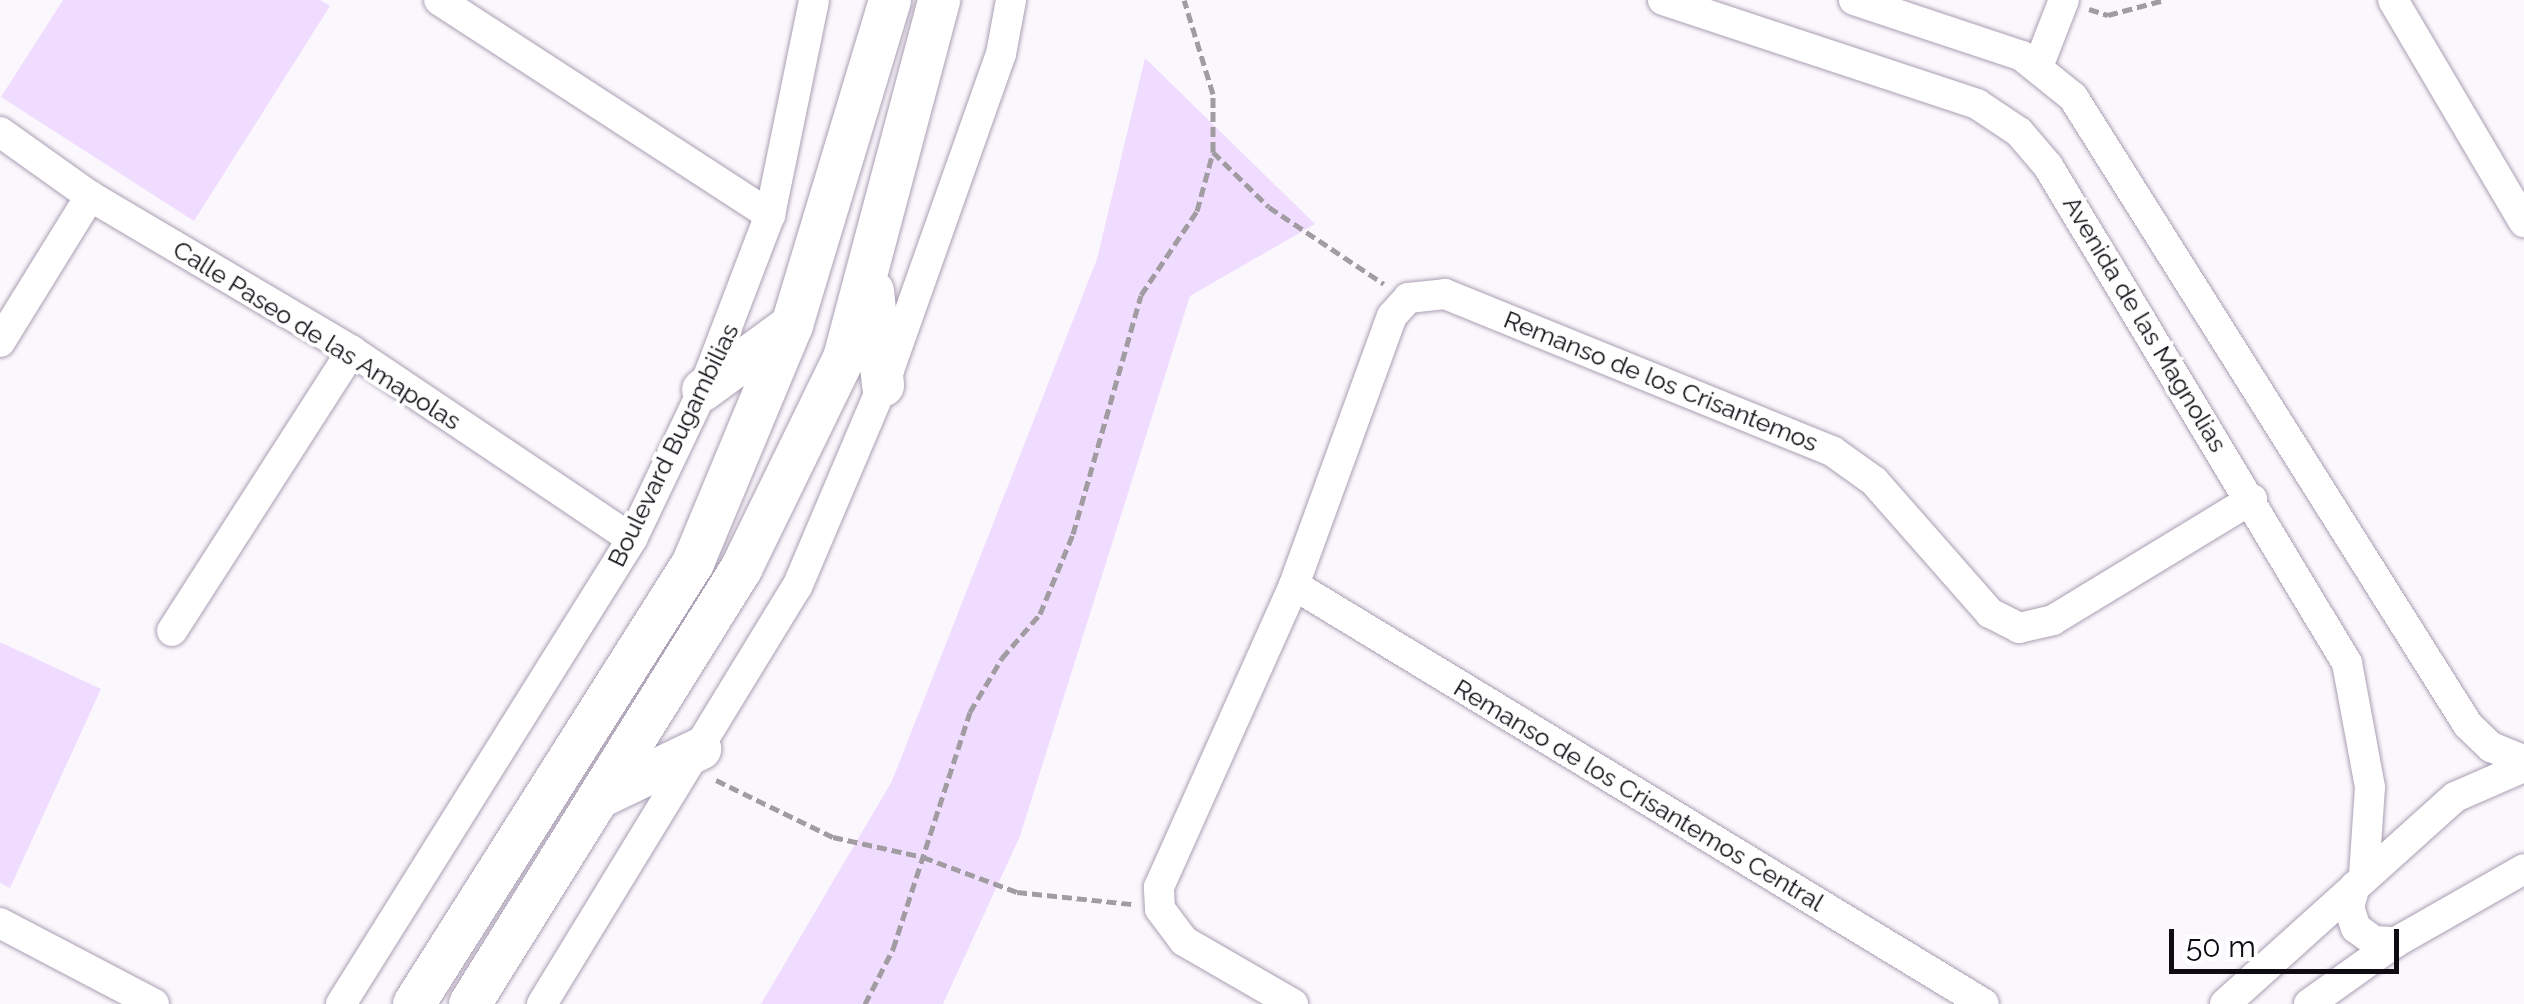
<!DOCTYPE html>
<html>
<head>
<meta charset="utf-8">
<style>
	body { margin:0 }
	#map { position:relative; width:2524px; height:1004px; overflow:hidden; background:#fbf8fd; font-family:Raleway,sans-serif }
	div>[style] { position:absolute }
	.green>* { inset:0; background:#f0dcfe }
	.path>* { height:5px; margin-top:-2.5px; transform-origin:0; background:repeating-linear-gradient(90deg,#a09ca2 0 10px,transparent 0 15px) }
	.roads { filter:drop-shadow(0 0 2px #aa9eb3) drop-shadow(0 0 2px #aa9eb3) }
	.street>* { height:30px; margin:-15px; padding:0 15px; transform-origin:15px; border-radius:15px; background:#fff }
	.secondary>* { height:42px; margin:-21px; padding:0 21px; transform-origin:21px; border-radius:21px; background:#fff }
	span { translate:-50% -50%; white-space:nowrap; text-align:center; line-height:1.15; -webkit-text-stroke:8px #fff; paint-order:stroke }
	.street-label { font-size:25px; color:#0f0b12 }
	.scale { position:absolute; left:2169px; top:929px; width:230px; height:45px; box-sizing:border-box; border:5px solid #0f0b12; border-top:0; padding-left:12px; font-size:30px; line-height:35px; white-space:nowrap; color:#0f0b12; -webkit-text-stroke:8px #fff; paint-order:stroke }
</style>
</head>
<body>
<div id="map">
	<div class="green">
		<div style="clip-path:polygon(63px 0,320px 0,330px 6px,194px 221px,1px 97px)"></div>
		<div style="clip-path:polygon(1145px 58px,1315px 224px,1190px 296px,1020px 836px,943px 1004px,761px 1004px,892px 781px,1097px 259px)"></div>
		<div style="clip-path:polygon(0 642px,101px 689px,10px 888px,0 883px)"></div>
	</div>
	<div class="path">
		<div style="left:2089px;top:9px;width:20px;rotate:18deg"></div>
		<div style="left:2108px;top:15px;width:58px;rotate:-15deg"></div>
		<div style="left:1213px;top:152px;width:78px;rotate:44.5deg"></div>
		<div style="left:1269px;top:207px;width:138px;rotate:33.8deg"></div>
		<div style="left:716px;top:780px;width:130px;rotate:26deg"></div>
		<div style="left:833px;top:837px;width:92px;rotate:12.5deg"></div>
		<div style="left:923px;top:857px;width:100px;rotate:20.4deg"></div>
		<div style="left:1017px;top:892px;width:116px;rotate:6deg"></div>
		<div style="left:865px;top:1004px;width:62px;rotate:-63deg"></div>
		<div style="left:893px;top:949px;width:249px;rotate:-72deg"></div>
		<div style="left:970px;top:712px;width:63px;rotate:-59.3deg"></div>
		<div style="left:1002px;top:658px;width:58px;rotate:-49.2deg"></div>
		<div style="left:1040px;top:614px;width:87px;rotate:-67.6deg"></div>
		<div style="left:1073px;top:534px;width:248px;rotate:-74.1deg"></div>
		<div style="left:1141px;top:295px;width:101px;rotate:-56.3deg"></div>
		<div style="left:1197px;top:211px;width:61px;rotate:-74.8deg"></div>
		<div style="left:1213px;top:152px;width:58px;rotate:-90deg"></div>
		<div style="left:1213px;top:94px;width:98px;rotate:-107.1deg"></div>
	</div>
	<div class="roads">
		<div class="street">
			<div style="left:439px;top:0;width:395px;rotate:33deg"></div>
			<div style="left:1663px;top:0;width:331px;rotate:18.3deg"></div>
			<div style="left:1977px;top:104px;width:50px;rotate:33.7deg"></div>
			<div style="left:2019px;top:132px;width:45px;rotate:49.5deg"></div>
			<div style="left:2048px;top:166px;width:580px;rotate:58.97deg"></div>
			<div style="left:2347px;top:663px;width:126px;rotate:79.5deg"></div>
			<div style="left:2370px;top:787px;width:89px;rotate:93.9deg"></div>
			<div style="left:1854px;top:0;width:177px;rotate:18.4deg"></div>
			<div style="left:2022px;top:56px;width:65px;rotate:38.8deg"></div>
			<div style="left:2073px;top:97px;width:742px;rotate:57.83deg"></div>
			<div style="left:2468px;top:725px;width:32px;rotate:44deg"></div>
			<div style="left:2491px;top:747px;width:35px;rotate:22deg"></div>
			<div style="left:2393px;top:0;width:258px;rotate:59.5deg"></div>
			<div style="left:2039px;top:64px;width:69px;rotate:-68.7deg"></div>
			<div style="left:0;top:132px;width:110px;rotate:35.4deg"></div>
			<div style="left:90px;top:196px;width:304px;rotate:30.6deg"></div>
			<div style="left:352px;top:351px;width:337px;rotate:33.9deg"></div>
			<div style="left:0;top:342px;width:172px;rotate:-58.3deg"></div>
			<div style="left:1294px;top:585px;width:807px;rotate:31.27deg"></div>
			<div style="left:172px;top:631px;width:333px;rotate:-57.3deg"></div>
			<div style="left:2355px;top:886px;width:22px;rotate:106deg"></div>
			<div style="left:2349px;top:907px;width:22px;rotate:72deg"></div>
			<div style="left:2356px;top:928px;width:22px;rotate:36deg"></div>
			<div style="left:2374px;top:941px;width:22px;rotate:3deg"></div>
			<div style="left:0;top:923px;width:174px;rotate:27.7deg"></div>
			<div style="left:341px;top:1004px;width:549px;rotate:-57.96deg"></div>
			<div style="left:632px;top:539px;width:165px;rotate:-64.5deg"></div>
			<div style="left:703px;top:390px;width:187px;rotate:-69.1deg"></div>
			<div style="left:770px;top:215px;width:219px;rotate:-78.4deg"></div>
			<div style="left:542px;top:1004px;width:489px;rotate:-58.6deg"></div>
			<div style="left:797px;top:587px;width:236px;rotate:-67deg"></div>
			<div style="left:889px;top:370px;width:335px;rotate:-70.5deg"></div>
			<div style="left:1001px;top:54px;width:55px;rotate:-79.5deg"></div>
			<div style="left:1293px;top:1004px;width:126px;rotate:-150deg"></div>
			<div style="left:1184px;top:941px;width:40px;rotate:-127deg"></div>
			<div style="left:1160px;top:909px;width:22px;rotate:-93deg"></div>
			<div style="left:1159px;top:887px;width:331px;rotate:-65.9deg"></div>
			<div style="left:1294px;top:585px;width:286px;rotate:-70deg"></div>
			<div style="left:1392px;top:316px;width:24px;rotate:-48deg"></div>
			<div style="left:1408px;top:298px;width:37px;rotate:-6deg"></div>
			<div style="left:1445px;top:294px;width:418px;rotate:22.1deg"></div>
			<div style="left:1832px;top:451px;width:52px;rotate:35.5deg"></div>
			<div style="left:1874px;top:481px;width:176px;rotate:48.7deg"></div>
			<div style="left:1990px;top:613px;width:33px;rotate:27deg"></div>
			<div style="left:2019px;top:628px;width:35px;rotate:-13deg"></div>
			<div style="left:2053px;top:620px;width:233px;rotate:-31.3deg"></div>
			<div style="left:2225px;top:1004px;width:309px;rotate:-42deg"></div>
			<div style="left:2455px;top:797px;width:75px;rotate:-23.5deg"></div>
			<div style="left:2309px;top:1004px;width:107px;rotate:-35.5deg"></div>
			<div style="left:2396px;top:942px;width:147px;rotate:-29.7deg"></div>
		</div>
		<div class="secondary">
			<div style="left:873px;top:291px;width:95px;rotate:83.9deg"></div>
			<div style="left:703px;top:390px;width:110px;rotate:-36.1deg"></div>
			<div style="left:602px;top:796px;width:109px;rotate:-25.6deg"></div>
			<div style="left:414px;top:1004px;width:522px;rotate:-57.68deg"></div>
			<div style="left:693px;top:563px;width:258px;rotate:-67.4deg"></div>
			<div style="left:792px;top:325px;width:339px;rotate:-73.2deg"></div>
			<div style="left:470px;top:1004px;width:513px;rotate:-58.08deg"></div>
			<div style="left:741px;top:569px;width:235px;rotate:-64deg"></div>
			<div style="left:844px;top:358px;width:370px;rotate:-75.1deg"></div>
		</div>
	</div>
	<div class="street-label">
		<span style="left:2145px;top:324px;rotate:59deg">Avenida de las Magnolias</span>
		<span style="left:317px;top:335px;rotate:32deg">Calle Paseo de las Amapolas</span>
		<span style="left:1661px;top:381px;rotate:22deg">Remanso de los Crisantemos</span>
		<span style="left:673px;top:445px;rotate:-64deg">Boulevard Bugambilias</span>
		<span style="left:1639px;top:795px;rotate:31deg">Remanso de los Crisantemos Central</span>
	</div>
	<div class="scale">50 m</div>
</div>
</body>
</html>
